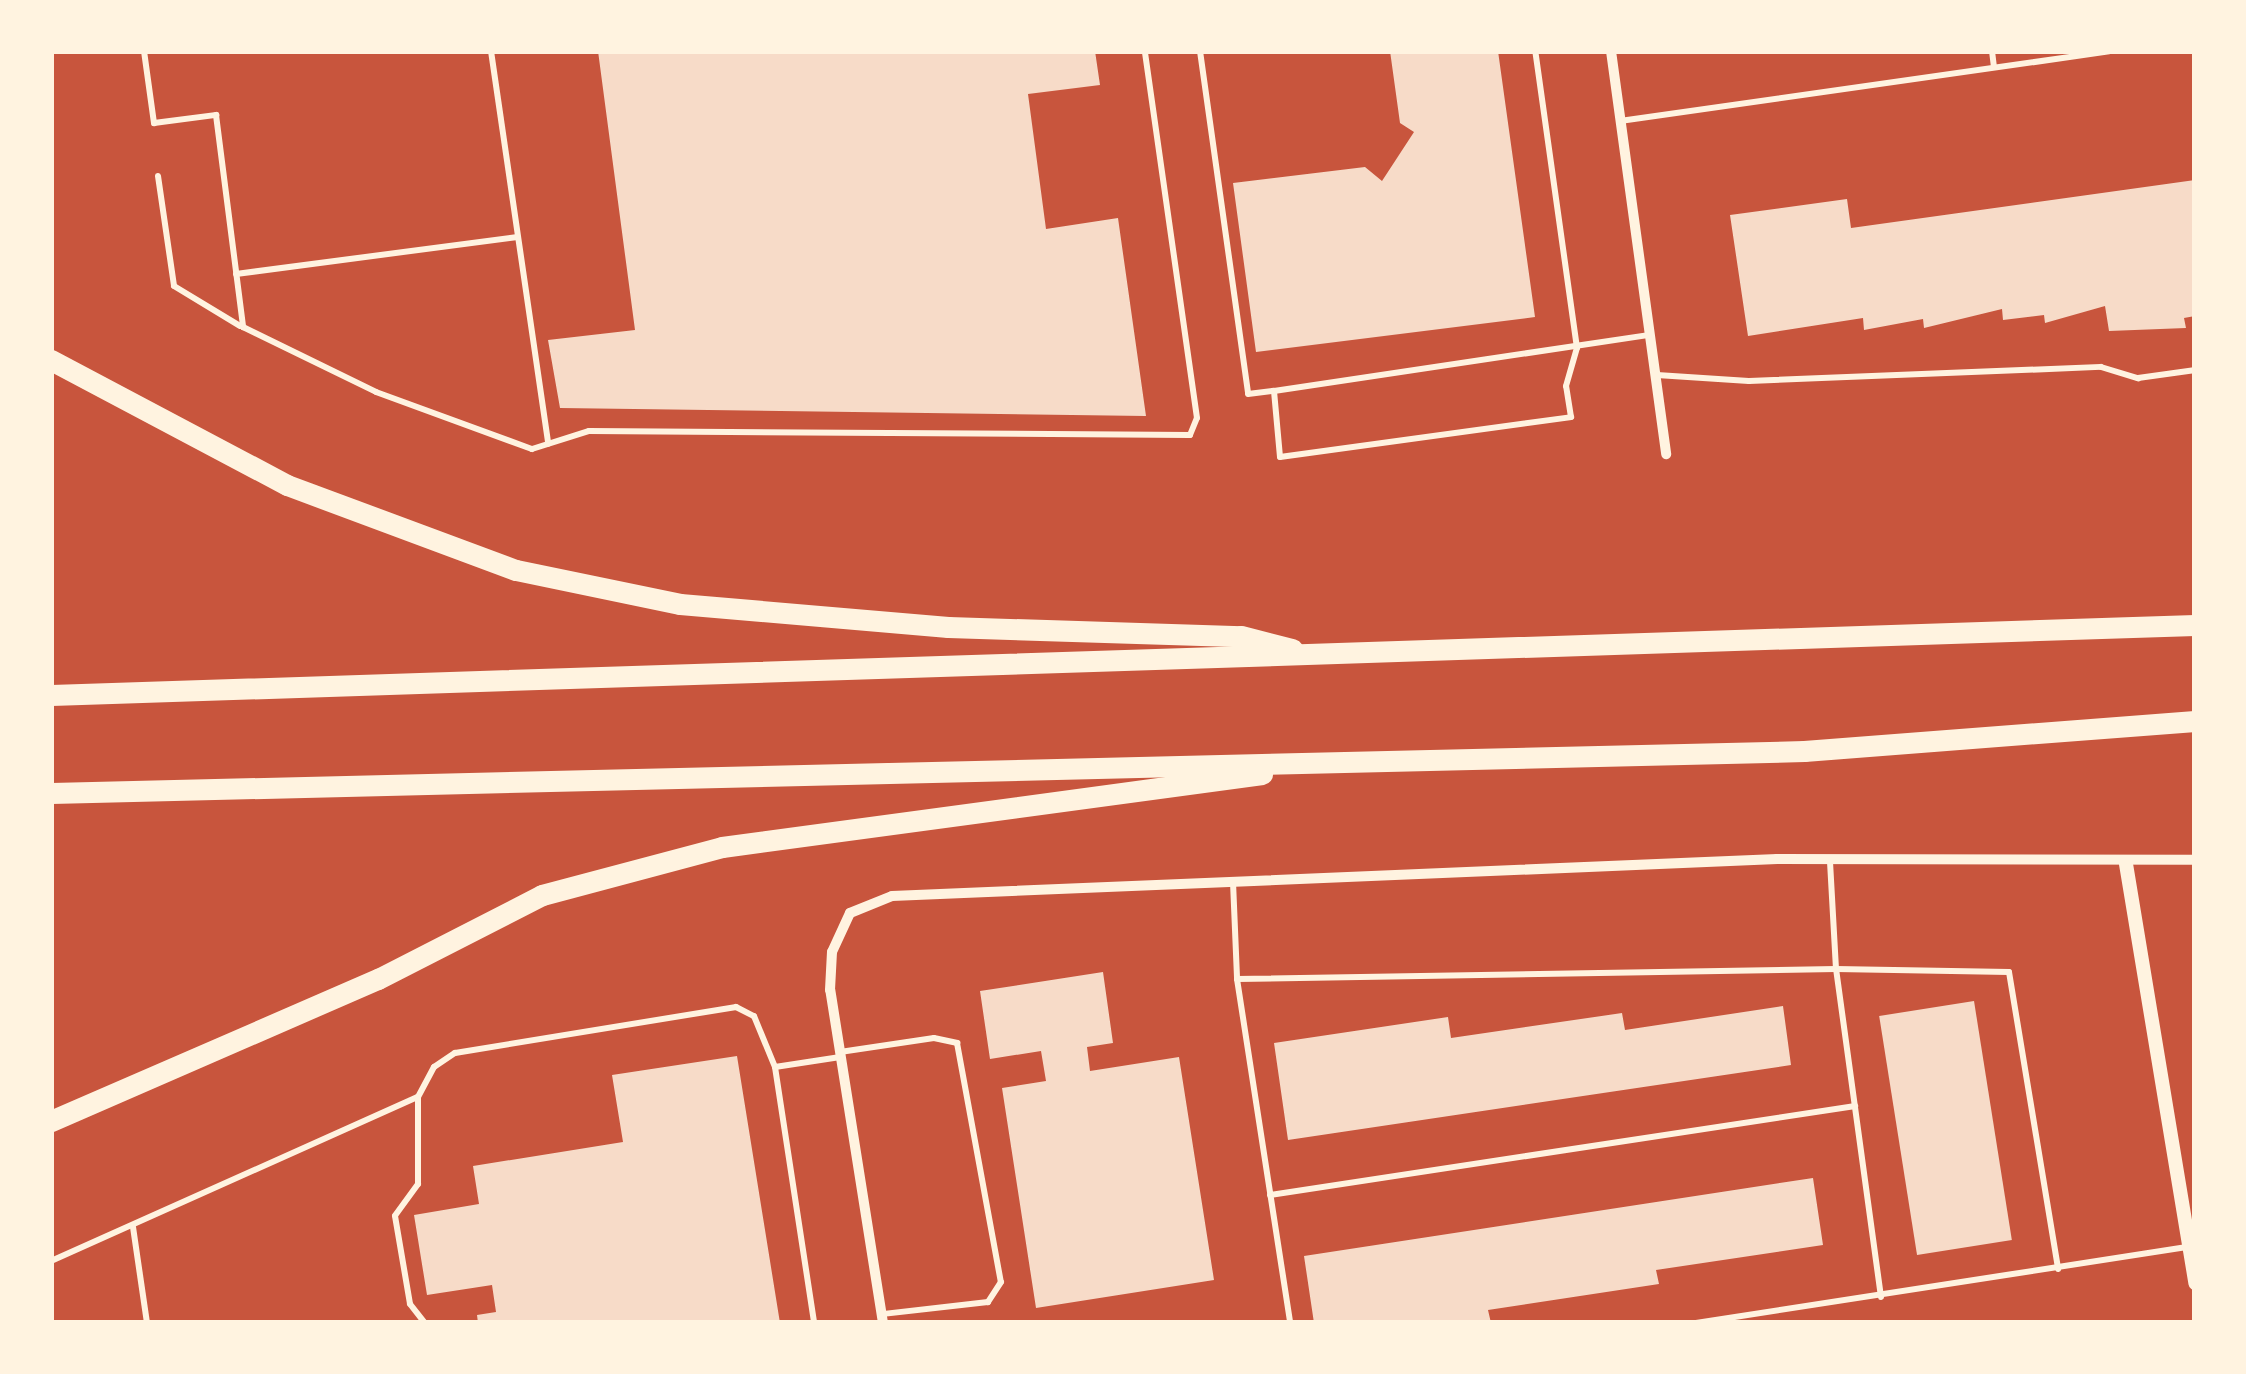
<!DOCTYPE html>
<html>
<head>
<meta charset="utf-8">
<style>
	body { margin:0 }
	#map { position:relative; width:2246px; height:1374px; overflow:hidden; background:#c8553d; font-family:"Playfair Display",serif }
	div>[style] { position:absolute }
	.building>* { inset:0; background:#f7dbc8; transform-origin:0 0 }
	.service>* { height:6px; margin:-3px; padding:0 3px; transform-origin:3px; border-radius:3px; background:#fff3e0 }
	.minor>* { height:10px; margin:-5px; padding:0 5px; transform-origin:5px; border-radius:5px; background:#fff3e0 }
	.tertiary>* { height:14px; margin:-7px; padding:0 7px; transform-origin:7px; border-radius:7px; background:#fff3e0 }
	.motorway>* { height:21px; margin:-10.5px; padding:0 10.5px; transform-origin:10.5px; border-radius:10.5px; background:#fff3e0 }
	span { translate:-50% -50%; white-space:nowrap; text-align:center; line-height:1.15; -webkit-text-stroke:10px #fff3e0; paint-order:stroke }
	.frame { position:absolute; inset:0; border:54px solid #fff3e0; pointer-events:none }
</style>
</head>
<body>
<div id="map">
	<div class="building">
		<div style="clip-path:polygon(598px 51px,1095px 51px,1100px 85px,1028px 94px,1046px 229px,1118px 218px,1146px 416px,560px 408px,548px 340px,635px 330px)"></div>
		<div style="clip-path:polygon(1390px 51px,1498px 51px,1535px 317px,1256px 352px,1233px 183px,1365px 167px,1382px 181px,1414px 132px,1400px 123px)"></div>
		<div style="clip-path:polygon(2195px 180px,2195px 316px,2184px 318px,2186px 328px,2109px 331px,2105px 306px,2045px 323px,2044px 315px,2003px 320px,2002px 309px,1924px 328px,1923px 319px,1864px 330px,1863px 318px,1748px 336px,1730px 215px,1847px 199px,1851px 228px)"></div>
		<div style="clip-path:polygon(1103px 972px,1113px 1043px,1087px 1047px,1090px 1071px,1179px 1057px,1214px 1280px,1036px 1308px,1002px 1088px,1046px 1081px,1041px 1051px,990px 1059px,980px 991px)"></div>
		<div style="left:1974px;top:1001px;width:242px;height:96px;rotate:81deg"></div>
		<div style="clip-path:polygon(1783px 1006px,1791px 1065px,1288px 1140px,1274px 1043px,1448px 1017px,1451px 1038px,1622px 1013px,1625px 1030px)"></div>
		<div style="clip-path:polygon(737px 1056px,780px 1323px,478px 1323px,477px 1315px,496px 1312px,492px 1285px,427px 1295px,414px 1215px,479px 1204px,473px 1166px,623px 1142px,612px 1075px)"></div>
		<div style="clip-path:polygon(1813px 1178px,1823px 1245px,1656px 1270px,1659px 1284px,1488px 1310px,1491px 1323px,1314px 1323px,1304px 1256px)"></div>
	</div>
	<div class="service">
		<div style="left:144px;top:51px;width:73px;rotate:82.1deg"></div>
		<div style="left:154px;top:123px;width:63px;rotate:-7.4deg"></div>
		<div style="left:216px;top:115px;width:214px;rotate:82.7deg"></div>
		<div style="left:243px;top:327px;width:148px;rotate:26deg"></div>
		<div style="left:376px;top:392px;width:166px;rotate:20.1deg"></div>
		<div style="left:532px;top:449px;width:60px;rotate:-17.5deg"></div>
		<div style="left:589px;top:431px;width:601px;rotate:0.38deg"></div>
		<div style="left:1190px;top:435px;width:18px;rotate:-68deg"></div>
		<div style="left:1197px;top:418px;width:371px;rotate:-98.1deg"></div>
		<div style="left:491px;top:51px;width:397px;rotate:81.7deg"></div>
		<div style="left:1200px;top:51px;width:346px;rotate:82deg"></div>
		<div style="left:1248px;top:394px;width:26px;rotate:-7deg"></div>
		<div style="left:1274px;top:391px;width:66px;rotate:84.8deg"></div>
		<div style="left:1280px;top:457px;width:294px;rotate:-7.8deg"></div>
		<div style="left:1571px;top:417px;width:31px;rotate:-99deg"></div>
		<div style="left:1566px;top:386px;width:40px;rotate:-74deg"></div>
		<div style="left:1577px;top:348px;width:300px;rotate:-98deg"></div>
		<div style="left:1992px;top:51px;width:16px;rotate:83deg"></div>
		<div style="left:1620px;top:121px;width:494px;rotate:-8.1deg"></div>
		<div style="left:158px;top:176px;width:111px;rotate:81.7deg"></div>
		<div style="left:174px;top:286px;width:77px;rotate:31.2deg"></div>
		<div style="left:236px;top:274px;width:284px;rotate:-7.5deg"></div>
		<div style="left:1657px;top:375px;width:92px;rotate:3.7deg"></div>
		<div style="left:1749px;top:381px;width:352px;rotate:-2.3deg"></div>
		<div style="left:2101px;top:367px;width:39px;rotate:17deg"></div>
		<div style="left:2138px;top:378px;width:58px;rotate:-8deg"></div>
		<div style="left:1274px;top:391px;width:378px;rotate:-8.5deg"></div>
		<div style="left:1233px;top:882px;width:97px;rotate:87.6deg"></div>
		<div style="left:1237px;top:979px;width:599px;rotate:-0.96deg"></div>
		<div style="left:1836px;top:969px;width:109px;rotate:-93.2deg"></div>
		<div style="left:1237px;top:979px;width:348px;rotate:81.2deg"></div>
		<div style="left:840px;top:1052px;width:95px;rotate:-8.5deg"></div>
		<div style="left:934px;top:1038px;width:24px;rotate:12deg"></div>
		<div style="left:957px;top:1043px;width:243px;rotate:79.6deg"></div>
		<div style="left:1001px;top:1282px;width:24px;rotate:123deg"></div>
		<div style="left:988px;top:1302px;width:107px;rotate:173.5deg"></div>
		<div style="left:775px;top:1067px;width:66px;rotate:-8.7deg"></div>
		<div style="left:418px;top:1097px;width:87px;rotate:90deg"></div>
		<div style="left:418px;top:1184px;width:39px;rotate:126deg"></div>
		<div style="left:395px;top:1216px;width:89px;rotate:80.3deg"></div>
		<div style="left:410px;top:1304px;width:24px;rotate:52deg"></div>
		<div style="left:1270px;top:1195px;width:592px;rotate:-8.65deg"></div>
		<div style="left:133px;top:1227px;width:97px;rotate:81.7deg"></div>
		<div style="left:51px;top:1261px;width:402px;rotate:-24.1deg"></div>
		<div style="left:418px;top:1097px;width:34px;rotate:-62deg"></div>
		<div style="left:434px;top:1067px;width:25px;rotate:-34deg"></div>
		<div style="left:455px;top:1053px;width:285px;rotate:-9.3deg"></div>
		<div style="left:736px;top:1007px;width:20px;rotate:27deg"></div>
		<div style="left:754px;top:1016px;width:55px;rotate:67.6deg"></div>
		<div style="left:775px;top:1067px;width:259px;rotate:81.3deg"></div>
		<div style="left:1881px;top:1297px;width:331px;rotate:-97.8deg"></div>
		<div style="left:1836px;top:969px;width:173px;rotate:1deg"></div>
		<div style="left:2009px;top:972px;width:301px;rotate:80.6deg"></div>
		<div style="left:1696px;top:1323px;width:495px;rotate:-8.8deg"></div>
	</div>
	<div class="minor">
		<div style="left:1611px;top:51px;width:407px;rotate:82.2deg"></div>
		<div style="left:883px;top:1323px;width:337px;rotate:-99deg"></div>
		<div style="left:830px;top:990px;width:38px;rotate:-87deg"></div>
		<div style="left:832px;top:952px;width:43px;rotate:-65.2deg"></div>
		<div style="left:850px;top:913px;width:45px;rotate:-22deg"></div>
		<div style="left:892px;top:896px;width:886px;rotate:-2.39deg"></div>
		<div style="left:1777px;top:859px;width:418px;rotate:0.1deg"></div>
	</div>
	<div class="tertiary">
		<div style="left:2126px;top:864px;width:425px;rotate:80.6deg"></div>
	</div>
	<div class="motorway">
		<div style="left:51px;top:360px;width:267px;rotate:27.9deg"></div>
		<div style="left:287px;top:485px;width:244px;rotate:20.4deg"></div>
		<div style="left:516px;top:570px;width:167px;rotate:11.7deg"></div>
		<div style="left:680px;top:604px;width:269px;rotate:4.9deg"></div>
		<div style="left:948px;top:627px;width:293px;rotate:1.8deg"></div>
		<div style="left:1241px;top:636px;width:53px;rotate:14.3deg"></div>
		<div style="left:51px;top:695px;width:2145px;rotate:-1.87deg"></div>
		<div style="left:51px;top:793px;width:1754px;rotate:-1.37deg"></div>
		<div style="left:1804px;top:751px;width:392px;rotate:-4.4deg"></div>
		<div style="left:51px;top:1121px;width:357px;rotate:-23.5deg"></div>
		<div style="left:378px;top:979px;width:184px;rotate:-27.1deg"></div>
		<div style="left:542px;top:895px;width:186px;rotate:-14.9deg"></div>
		<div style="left:722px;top:847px;width:545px;rotate:-7.7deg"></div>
	</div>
	<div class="frame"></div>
</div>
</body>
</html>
